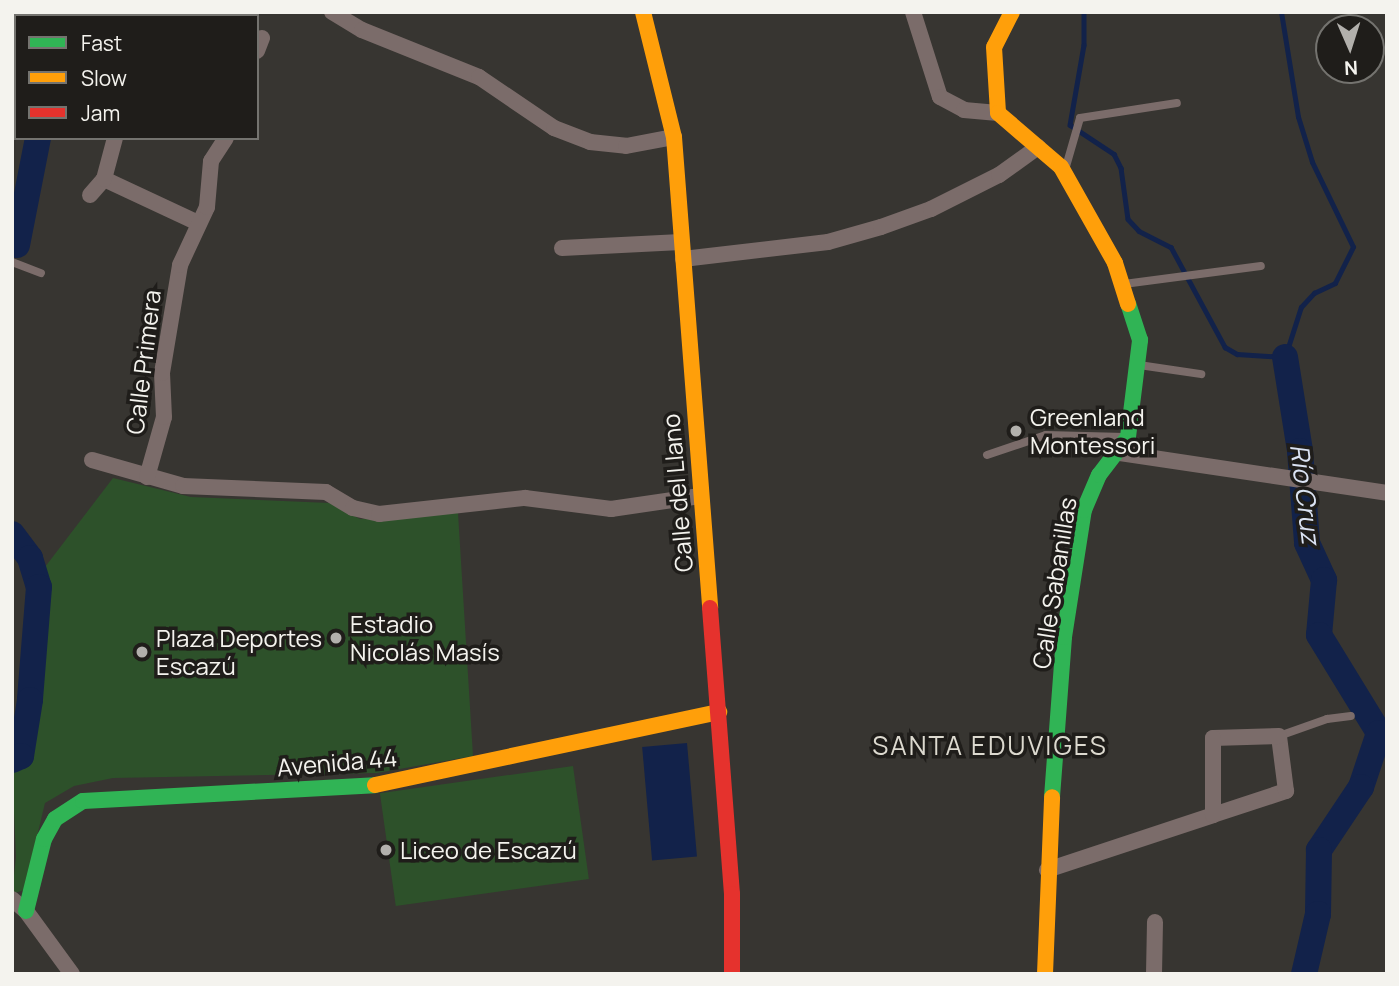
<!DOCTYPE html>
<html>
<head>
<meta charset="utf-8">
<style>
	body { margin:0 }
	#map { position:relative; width:1399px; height:986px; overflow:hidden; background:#373531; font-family:Manrope,sans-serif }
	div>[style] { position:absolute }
	.green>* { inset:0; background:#2d512a; transform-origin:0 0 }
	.water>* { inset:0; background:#12224a; transform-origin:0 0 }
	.stream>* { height:4.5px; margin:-2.25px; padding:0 2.25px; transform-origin:2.25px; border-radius:2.25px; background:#12224a }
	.river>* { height:26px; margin:-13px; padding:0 13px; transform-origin:13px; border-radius:13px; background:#12224a }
	.lane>* { height:8px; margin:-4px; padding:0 4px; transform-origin:4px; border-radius:4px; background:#7b6c6a }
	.street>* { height:16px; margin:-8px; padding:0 8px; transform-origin:8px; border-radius:8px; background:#7b6c6a }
	.fast>* { height:16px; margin:-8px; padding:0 8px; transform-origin:8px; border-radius:8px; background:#30b455 }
	.slow>* { height:16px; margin:-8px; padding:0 8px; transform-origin:8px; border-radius:8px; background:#ff9f0a }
	.jam>* { height:16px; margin:-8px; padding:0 8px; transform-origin:8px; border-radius:8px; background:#e5322d }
	.dots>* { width:19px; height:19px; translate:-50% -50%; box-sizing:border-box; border:4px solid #1f1d1a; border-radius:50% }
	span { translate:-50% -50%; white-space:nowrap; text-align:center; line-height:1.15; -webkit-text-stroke:7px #1f1d1a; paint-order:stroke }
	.street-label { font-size:24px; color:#f4f3ee }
	.poi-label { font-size:24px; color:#f4f3ee }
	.left { translate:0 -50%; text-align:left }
	.water-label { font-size:26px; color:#dbe3f3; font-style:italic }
	.neighbourhood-label { font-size:26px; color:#dcd9cf; letter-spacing:2px }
	.frame { position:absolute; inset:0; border:14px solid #f4f3ee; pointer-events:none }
	.legend { position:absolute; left:14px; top:14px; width:245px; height:126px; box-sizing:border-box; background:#1f1d1a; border:2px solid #74736f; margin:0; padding:9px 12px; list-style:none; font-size:21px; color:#f4f3ee }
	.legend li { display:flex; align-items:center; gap:14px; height:35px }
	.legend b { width:35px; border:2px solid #74736f }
	.north { position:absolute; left:1315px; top:14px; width:70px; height:70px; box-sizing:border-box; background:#1f1d1a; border:2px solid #74736f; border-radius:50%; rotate:177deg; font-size:19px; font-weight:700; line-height:28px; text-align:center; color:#f4f3ee }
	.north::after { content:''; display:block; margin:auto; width:24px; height:32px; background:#b2b0ac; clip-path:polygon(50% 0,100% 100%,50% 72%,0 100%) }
</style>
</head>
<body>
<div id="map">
	<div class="green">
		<div style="clip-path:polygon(113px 478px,191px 497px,329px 503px,360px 519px,458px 513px,473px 756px,377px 773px,113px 778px,74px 786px,45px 803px,24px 890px,12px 894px,16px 857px,12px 765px,27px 757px,48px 602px,45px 567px)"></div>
		<div style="left:573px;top:766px;width:114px;height:195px;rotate:82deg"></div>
	</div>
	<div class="water">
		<div style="left:687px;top:743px;width:114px;height:45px;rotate:85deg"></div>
	</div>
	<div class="stream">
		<div style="left:1084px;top:12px;width:33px;rotate:90deg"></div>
		<div style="left:1084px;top:45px;width:81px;rotate:99.9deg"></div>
		<div style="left:1070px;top:125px;width:53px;rotate:33.4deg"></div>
		<div style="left:1114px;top:154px;width:16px;rotate:63deg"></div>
		<div style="left:1121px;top:168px;width:51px;rotate:82.2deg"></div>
		<div style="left:1128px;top:219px;width:16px;rotate:47deg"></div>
		<div style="left:1139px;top:231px;width:36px;rotate:27deg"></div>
		<div style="left:1171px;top:247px;width:114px;rotate:61.6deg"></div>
		<div style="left:1225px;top:347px;width:14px;rotate:30deg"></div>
		<div style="left:1237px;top:354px;width:48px;rotate:3.6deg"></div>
		<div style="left:1285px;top:357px;width:52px;rotate:-72.3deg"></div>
		<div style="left:1301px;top:307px;width:19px;rotate:-47deg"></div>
		<div style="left:1314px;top:293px;width:23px;rotate:-25deg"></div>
		<div style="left:1335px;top:283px;width:40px;rotate:-63.4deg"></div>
		<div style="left:1353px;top:247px;width:94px;rotate:-115.8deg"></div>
		<div style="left:1312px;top:162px;width:47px;rotate:-107.3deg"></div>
		<div style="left:1298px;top:117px;width:106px;rotate:-99.2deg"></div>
	</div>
	<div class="river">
		<div style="left:111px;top:16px;width:4px;rotate:-63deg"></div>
		<div style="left:17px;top:245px;width:109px;rotate:-78.9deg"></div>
		<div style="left:1285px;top:357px;width:95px;rotate:80.9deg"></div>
		<div style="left:1300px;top:451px;width:92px;rotate:85.6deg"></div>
		<div style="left:1307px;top:543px;width:41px;rotate:65.3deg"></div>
		<div style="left:1324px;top:580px;width:55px;rotate:95.2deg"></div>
		<div style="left:1319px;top:635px;width:115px;rotate:58.5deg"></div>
		<div style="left:1379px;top:733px;width:57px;rotate:108.4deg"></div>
		<div style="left:1361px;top:787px;width:76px;rotate:123.7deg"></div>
		<div style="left:1319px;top:850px;width:64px;rotate:90.9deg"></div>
		<div style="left:1318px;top:914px;width:62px;rotate:103.1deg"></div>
		<div style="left:12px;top:534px;width:30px;rotate:53deg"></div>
		<div style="left:30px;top:558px;width:30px;rotate:73deg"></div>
		<div style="left:39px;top:587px;width:113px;rotate:94.6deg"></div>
		<div style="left:30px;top:700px;width:57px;rotate:99.1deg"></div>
		<div style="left:21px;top:756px;width:10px;rotate:156deg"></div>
	</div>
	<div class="lane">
		<div style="left:1065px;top:170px;width:54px;rotate:-73.9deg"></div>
		<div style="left:1080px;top:118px;width:98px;rotate:-8.8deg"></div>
		<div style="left:12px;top:262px;width:31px;rotate:21deg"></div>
		<div style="left:1124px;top:284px;width:138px;rotate:-7.5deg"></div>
		<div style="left:1139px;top:365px;width:63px;rotate:8.3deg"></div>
		<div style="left:987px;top:455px;width:62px;rotate:-18.7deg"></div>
		<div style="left:1046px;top:435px;width:79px;rotate:1.5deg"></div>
		<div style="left:1279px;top:736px;width:51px;rotate:-19.5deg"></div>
		<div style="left:1327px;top:719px;width:24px;rotate:-7deg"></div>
	</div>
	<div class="street">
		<div style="left:332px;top:12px;width:35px;rotate:31deg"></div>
		<div style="left:362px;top:30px;width:126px;rotate:21.9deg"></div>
		<div style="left:479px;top:77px;width:91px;rotate:34.2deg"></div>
		<div style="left:554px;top:128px;width:39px;rotate:21deg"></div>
		<div style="left:590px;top:142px;width:36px;rotate:6deg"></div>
		<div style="left:626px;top:146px;width:49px;rotate:-10.6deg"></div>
		<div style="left:913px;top:12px;width:89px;rotate:72.4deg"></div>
		<div style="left:940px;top:97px;width:27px;rotate:28deg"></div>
		<div style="left:964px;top:110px;width:34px;rotate:5deg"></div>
		<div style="left:12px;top:13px;width:1px;rotate:-45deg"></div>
		<div style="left:161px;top:16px;width:4px;rotate:-76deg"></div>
		<div style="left:257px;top:51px;width:14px;rotate:-69deg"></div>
		<div style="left:104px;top:179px;width:104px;rotate:25.1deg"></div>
		<div style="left:90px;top:195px;width:21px;rotate:-49deg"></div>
		<div style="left:104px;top:179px;width:42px;rotate:-75deg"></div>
		<div style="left:562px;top:248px;width:119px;rotate:-2.9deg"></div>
		<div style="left:683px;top:259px;width:146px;rotate:-6.7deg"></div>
		<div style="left:828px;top:242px;width:55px;rotate:-15.8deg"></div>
		<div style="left:881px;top:227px;width:53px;rotate:-19.8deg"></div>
		<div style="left:931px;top:209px;width:76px;rotate:-26.6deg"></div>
		<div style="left:999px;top:175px;width:48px;rotate:-35.7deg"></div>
		<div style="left:1120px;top:453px;width:270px;rotate:8.5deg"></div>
		<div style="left:92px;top:460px;width:95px;rotate:15.9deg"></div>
		<div style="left:183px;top:486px;width:143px;rotate:2.4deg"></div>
		<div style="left:326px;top:492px;width:31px;rotate:31deg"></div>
		<div style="left:353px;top:508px;width:27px;rotate:13deg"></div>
		<div style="left:379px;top:514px;width:147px;rotate:-6.3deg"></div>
		<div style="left:525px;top:498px;width:87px;rotate:7.3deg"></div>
		<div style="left:611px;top:509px;width:90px;rotate:-8.3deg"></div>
		<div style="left:147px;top:477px;width:62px;rotate:-74.2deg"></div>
		<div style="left:164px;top:417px;width:44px;rotate:-92.6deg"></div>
		<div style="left:162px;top:373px;width:109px;rotate:-80.5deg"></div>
		<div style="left:180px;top:265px;width:64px;rotate:-65deg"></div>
		<div style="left:207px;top:207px;width:46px;rotate:-85deg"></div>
		<div style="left:211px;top:161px;width:27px;rotate:-57deg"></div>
		<div style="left:1047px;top:870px;width:175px;rotate:-18.3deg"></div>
		<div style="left:1213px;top:815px;width:77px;rotate:-18.2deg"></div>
		<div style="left:1286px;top:791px;width:55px;rotate:-97.3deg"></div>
		<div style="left:1279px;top:736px;width:66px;rotate:178.3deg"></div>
		<div style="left:1213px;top:738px;width:77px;rotate:90deg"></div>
		<div style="left:12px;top:899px;width:18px;rotate:41deg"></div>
		<div style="left:26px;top:911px;width:78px;rotate:53.9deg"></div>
		<div style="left:1154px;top:974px;width:52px;rotate:-88.9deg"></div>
	</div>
	<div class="fast">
		<div style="left:1052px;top:797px;width:160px;rotate:-85.7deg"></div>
		<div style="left:1064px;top:637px;width:129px;rotate:-81.1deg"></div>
		<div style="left:1084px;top:510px;width:38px;rotate:-67deg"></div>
		<div style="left:1099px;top:475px;width:48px;rotate:-52.7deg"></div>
		<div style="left:1128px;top:437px;width:98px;rotate:-82.9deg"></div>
		<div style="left:1140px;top:340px;width:38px;rotate:-108deg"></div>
		<div style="left:26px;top:911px;width:74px;rotate:-76deg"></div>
		<div style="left:44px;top:839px;width:23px;rotate:-61deg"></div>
		<div style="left:55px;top:819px;width:33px;rotate:-33deg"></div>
		<div style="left:83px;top:801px;width:292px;rotate:-3.1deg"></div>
	</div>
	<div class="slow">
		<div style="left:643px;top:12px;width:129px;rotate:76.1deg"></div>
		<div style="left:674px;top:137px;width:472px;rotate:85.6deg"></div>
		<div style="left:1012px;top:12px;width:39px;rotate:117deg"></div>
		<div style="left:994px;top:47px;width:66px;rotate:86.5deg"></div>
		<div style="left:998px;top:113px;width:83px;rotate:40.6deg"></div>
		<div style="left:1061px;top:167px;width:110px;rotate:60.6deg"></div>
		<div style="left:1115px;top:263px;width:43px;rotate:72.4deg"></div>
		<div style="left:375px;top:785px;width:352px;rotate:-12deg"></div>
		<div style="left:1045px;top:974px;width:177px;rotate:-87.7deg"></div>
	</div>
	<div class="jam">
		<div style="left:710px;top:608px;width:287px;rotate:85.6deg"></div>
		<div style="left:732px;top:894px;width:80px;rotate:90deg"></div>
	</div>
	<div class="dots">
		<div style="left:1016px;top:431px;background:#b2b0ac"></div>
		<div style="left:336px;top:638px;background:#b2b0ac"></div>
		<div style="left:142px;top:652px;background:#b2b0ac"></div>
		<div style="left:386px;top:850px;background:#b2b0ac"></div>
	</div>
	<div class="street-label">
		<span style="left:143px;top:362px;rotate:-83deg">Calle Primera</span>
		<span style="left:677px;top:493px;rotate:-95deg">Calle del Llano</span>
		<span style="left:1054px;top:583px;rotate:-81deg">Calle Sabanillas</span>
		<span style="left:337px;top:762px;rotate:-5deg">Avenida 44</span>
	</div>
	<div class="poi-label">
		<span class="left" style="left:1030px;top:431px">Greenland<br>Montessori</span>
		<span class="left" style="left:350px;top:638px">Estadio<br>Nicolás Masís</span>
		<span class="left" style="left:156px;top:652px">Plaza Deportes<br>Escazú</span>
		<span class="left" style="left:400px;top:850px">Liceo de Escazú</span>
	</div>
	<div class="water-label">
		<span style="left:1305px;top:494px;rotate:83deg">Río Cruz</span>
	</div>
	<div class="neighbourhood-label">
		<span style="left:990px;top:746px">SANTA EDUVIGES</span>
	</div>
	<div class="frame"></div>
	<ul class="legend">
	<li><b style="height:9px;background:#30b455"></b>Fast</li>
	<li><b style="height:9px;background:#ff9f0a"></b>Slow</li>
	<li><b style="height:9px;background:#e5322d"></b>Jam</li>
	</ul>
	<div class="north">N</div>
</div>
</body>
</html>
